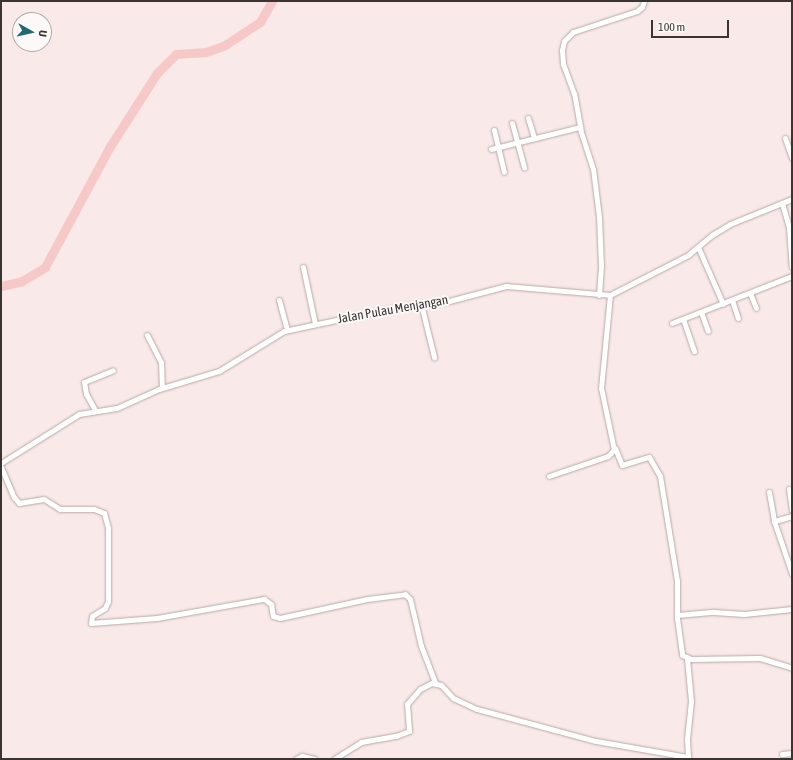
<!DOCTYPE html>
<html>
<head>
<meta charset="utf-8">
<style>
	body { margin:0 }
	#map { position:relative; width:793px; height:760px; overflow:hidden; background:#f9e9e8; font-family:"Asap Condensed",sans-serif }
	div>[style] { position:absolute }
	.river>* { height:9px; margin:-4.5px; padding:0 4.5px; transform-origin:4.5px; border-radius:4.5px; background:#f6c9c8 }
	.roads { filter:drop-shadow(0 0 1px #b8a9a8) drop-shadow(0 0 1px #b8a9a8) }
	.minor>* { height:5px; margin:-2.5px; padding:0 2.5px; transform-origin:2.5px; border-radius:2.5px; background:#fff }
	span { translate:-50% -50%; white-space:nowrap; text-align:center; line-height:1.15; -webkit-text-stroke:4px #fdf9f9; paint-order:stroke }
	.street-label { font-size:13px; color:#3a3433 }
	.frame { position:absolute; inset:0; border:2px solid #3a3433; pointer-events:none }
	.north { position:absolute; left:12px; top:12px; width:40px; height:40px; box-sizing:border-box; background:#fdf9f9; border:1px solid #afaaaa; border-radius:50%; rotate:98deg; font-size:11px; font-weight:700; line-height:16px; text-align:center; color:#3a3433 }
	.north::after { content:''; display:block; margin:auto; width:14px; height:18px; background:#1e6a6e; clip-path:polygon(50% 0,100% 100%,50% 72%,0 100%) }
	.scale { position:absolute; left:651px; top:20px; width:78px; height:18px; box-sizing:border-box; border:2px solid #3a3433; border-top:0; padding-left:5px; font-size:12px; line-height:14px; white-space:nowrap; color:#3a3433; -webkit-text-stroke:3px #fdf9f9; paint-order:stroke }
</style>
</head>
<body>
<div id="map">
	<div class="river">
		<div style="left:1px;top:286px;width:22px;rotate:-13deg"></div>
		<div style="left:22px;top:281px;width:27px;rotate:-31deg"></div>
		<div style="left:45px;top:267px;width:135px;rotate:-61.7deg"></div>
		<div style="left:109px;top:148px;width:89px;rotate:-57.4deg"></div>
		<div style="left:157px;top:73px;width:27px;rotate:-45deg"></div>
		<div style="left:176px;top:54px;width:30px;rotate:-4deg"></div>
		<div style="left:206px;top:52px;width:20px;rotate:-20deg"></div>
		<div style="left:225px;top:45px;width:42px;rotate:-33.3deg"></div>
		<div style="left:260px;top:22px;width:24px;rotate:-60deg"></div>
	</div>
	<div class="roads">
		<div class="minor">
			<div style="left:528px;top:118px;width:21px;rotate:73deg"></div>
			<div style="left:512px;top:123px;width:46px;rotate:74.7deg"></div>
			<div style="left:494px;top:130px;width:43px;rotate:76.6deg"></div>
			<div style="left:785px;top:138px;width:21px;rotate:71deg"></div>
			<div style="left:491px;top:149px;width:92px;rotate:-13.9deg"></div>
			<div style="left:782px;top:203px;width:26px;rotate:74deg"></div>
			<div style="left:789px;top:228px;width:39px;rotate:86deg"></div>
			<div style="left:698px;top:247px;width:62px;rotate:66.3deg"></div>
			<div style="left:303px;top:267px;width:58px;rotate:78.1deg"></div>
			<div style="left:750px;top:293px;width:16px;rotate:68deg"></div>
			<div style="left:599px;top:295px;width:29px;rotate:-86deg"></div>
			<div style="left:601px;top:266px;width:49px;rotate:-92.3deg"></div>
			<div style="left:599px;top:217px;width:48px;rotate:-97.1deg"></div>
			<div style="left:593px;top:169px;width:39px;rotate:-108deg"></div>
			<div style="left:581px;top:132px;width:39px;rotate:-100deg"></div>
			<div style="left:574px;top:94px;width:32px;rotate:-110deg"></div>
			<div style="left:563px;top:64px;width:14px;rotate:-94deg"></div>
			<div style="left:562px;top:50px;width:9px;rotate:-77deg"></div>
			<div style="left:564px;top:41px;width:13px;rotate:-45deg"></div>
			<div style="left:573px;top:32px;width:67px;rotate:-18.2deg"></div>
			<div style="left:637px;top:11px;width:6px;rotate:-39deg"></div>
			<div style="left:642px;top:7px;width:6px;rotate:-72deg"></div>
			<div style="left:279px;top:300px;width:31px;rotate:75deg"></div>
			<div style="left:732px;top:300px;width:19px;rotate:72deg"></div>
			<div style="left:421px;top:304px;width:55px;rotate:76.2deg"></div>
			<div style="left:701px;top:312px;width:20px;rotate:70deg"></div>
			<div style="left:683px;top:319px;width:34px;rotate:71deg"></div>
			<div style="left:672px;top:323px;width:129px;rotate:-21.4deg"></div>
			<div style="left:147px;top:335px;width:30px;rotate:63deg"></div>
			<div style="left:161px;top:362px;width:26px;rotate:88deg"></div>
			<div style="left:95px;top:410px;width:18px;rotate:-119deg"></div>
			<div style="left:86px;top:394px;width:12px;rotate:-99deg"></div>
			<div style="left:84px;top:382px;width:31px;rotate:-22deg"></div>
			<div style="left:615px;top:448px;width:18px;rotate:68deg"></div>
			<div style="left:622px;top:465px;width:28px;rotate:-17deg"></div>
			<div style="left:649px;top:457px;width:22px;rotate:60deg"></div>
			<div style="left:660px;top:476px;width:106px;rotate:80.8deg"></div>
			<div style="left:677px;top:581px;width:37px;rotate:90deg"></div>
			<div style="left:677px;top:618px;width:37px;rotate:82deg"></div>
			<div style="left:682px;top:655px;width:10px;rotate:24deg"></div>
			<div style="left:691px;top:659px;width:69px;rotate:-0.8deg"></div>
			<div style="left:760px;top:658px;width:34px;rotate:17deg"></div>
			<div style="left:1px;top:463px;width:92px;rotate:-32.1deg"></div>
			<div style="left:79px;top:414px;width:38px;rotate:-9deg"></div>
			<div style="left:117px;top:408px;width:46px;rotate:-24.3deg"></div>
			<div style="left:159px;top:389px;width:63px;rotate:-16.7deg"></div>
			<div style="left:219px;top:371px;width:76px;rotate:-31.6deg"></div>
			<div style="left:284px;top:331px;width:111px;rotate:-11.9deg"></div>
			<div style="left:393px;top:308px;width:56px;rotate:-7.1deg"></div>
			<div style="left:449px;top:301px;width:59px;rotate:-14.7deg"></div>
			<div style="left:506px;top:286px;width:104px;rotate:4.9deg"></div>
			<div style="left:610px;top:295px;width:88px;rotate:-27.1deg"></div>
			<div style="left:688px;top:255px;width:31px;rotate:-40deg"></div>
			<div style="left:712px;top:235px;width:21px;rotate:-31deg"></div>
			<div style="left:730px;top:224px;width:67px;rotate:-22deg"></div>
			<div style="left:1px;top:467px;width:33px;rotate:67deg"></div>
			<div style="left:14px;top:497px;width:8px;rotate:50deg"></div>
			<div style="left:19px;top:503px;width:25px;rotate:-9deg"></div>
			<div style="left:44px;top:499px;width:19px;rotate:32deg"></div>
			<div style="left:60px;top:509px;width:34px"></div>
			<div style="left:94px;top:509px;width:11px;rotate:22deg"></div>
			<div style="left:104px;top:513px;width:16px;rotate:75deg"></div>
			<div style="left:108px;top:528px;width:73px;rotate:90deg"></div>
			<div style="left:108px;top:601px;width:8px;rotate:113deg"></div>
			<div style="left:105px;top:608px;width:15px;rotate:148deg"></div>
			<div style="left:92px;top:616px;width:7px;rotate:98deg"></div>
			<div style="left:91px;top:623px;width:66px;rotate:-4.3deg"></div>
			<div style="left:157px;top:618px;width:109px;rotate:-10.1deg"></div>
			<div style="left:264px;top:599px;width:9px;rotate:36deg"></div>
			<div style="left:271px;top:604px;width:12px;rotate:81deg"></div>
			<div style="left:273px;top:616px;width:7px;rotate:16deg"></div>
			<div style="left:280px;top:618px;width:89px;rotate:-12.3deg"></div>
			<div style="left:367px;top:599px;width:38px;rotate:-7deg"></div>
			<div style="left:405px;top:594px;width:7px;rotate:45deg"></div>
			<div style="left:410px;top:599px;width:48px;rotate:76.8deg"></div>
			<div style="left:421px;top:646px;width:40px;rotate:69deg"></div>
			<div style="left:549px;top:476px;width:62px;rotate:-18.7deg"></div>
			<div style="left:608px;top:456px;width:8px;rotate:-45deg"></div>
			<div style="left:614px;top:450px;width:63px;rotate:-101.8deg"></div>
			<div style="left:601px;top:388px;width:93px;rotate:-84.5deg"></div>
			<div style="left:789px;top:489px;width:21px;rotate:82deg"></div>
			<div style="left:769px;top:492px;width:29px;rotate:80deg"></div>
			<div style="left:792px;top:516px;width:19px;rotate:164deg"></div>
			<div style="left:774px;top:521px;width:56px;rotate:71.2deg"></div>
			<div style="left:677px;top:615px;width:37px;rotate:-5deg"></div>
			<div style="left:714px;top:612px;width:30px;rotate:4deg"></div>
			<div style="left:744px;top:614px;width:48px;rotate:-5.9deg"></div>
			<div style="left:782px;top:754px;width:10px;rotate:-6deg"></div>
			<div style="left:296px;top:759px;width:7px;rotate:-27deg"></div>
			<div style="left:302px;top:756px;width:13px;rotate:13deg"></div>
			<div style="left:334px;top:759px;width:32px;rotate:-32deg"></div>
			<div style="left:361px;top:742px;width:36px;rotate:-10deg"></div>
			<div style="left:396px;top:736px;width:14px;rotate:-21deg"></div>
			<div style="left:409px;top:731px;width:27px;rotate:-94deg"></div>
			<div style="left:407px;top:704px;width:20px;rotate:-49deg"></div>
			<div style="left:420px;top:689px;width:13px;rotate:-27deg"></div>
			<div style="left:432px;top:683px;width:9px;rotate:13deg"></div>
			<div style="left:441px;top:685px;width:18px;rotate:47deg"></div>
			<div style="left:453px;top:698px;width:26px;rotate:25deg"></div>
			<div style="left:477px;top:709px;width:123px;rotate:15.1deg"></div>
			<div style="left:596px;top:741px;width:93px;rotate:9.9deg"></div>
			<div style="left:688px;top:757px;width:18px;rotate:-93deg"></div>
			<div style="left:687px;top:739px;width:38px;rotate:-84deg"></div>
			<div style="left:691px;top:701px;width:42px;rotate:-95.4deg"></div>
		</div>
	</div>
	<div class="street-label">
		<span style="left:393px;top:310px;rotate:-10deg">Jalan Pulau Menjangan</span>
	</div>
	<div class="frame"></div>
	<div class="north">U</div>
	<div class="scale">100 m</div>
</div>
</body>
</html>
